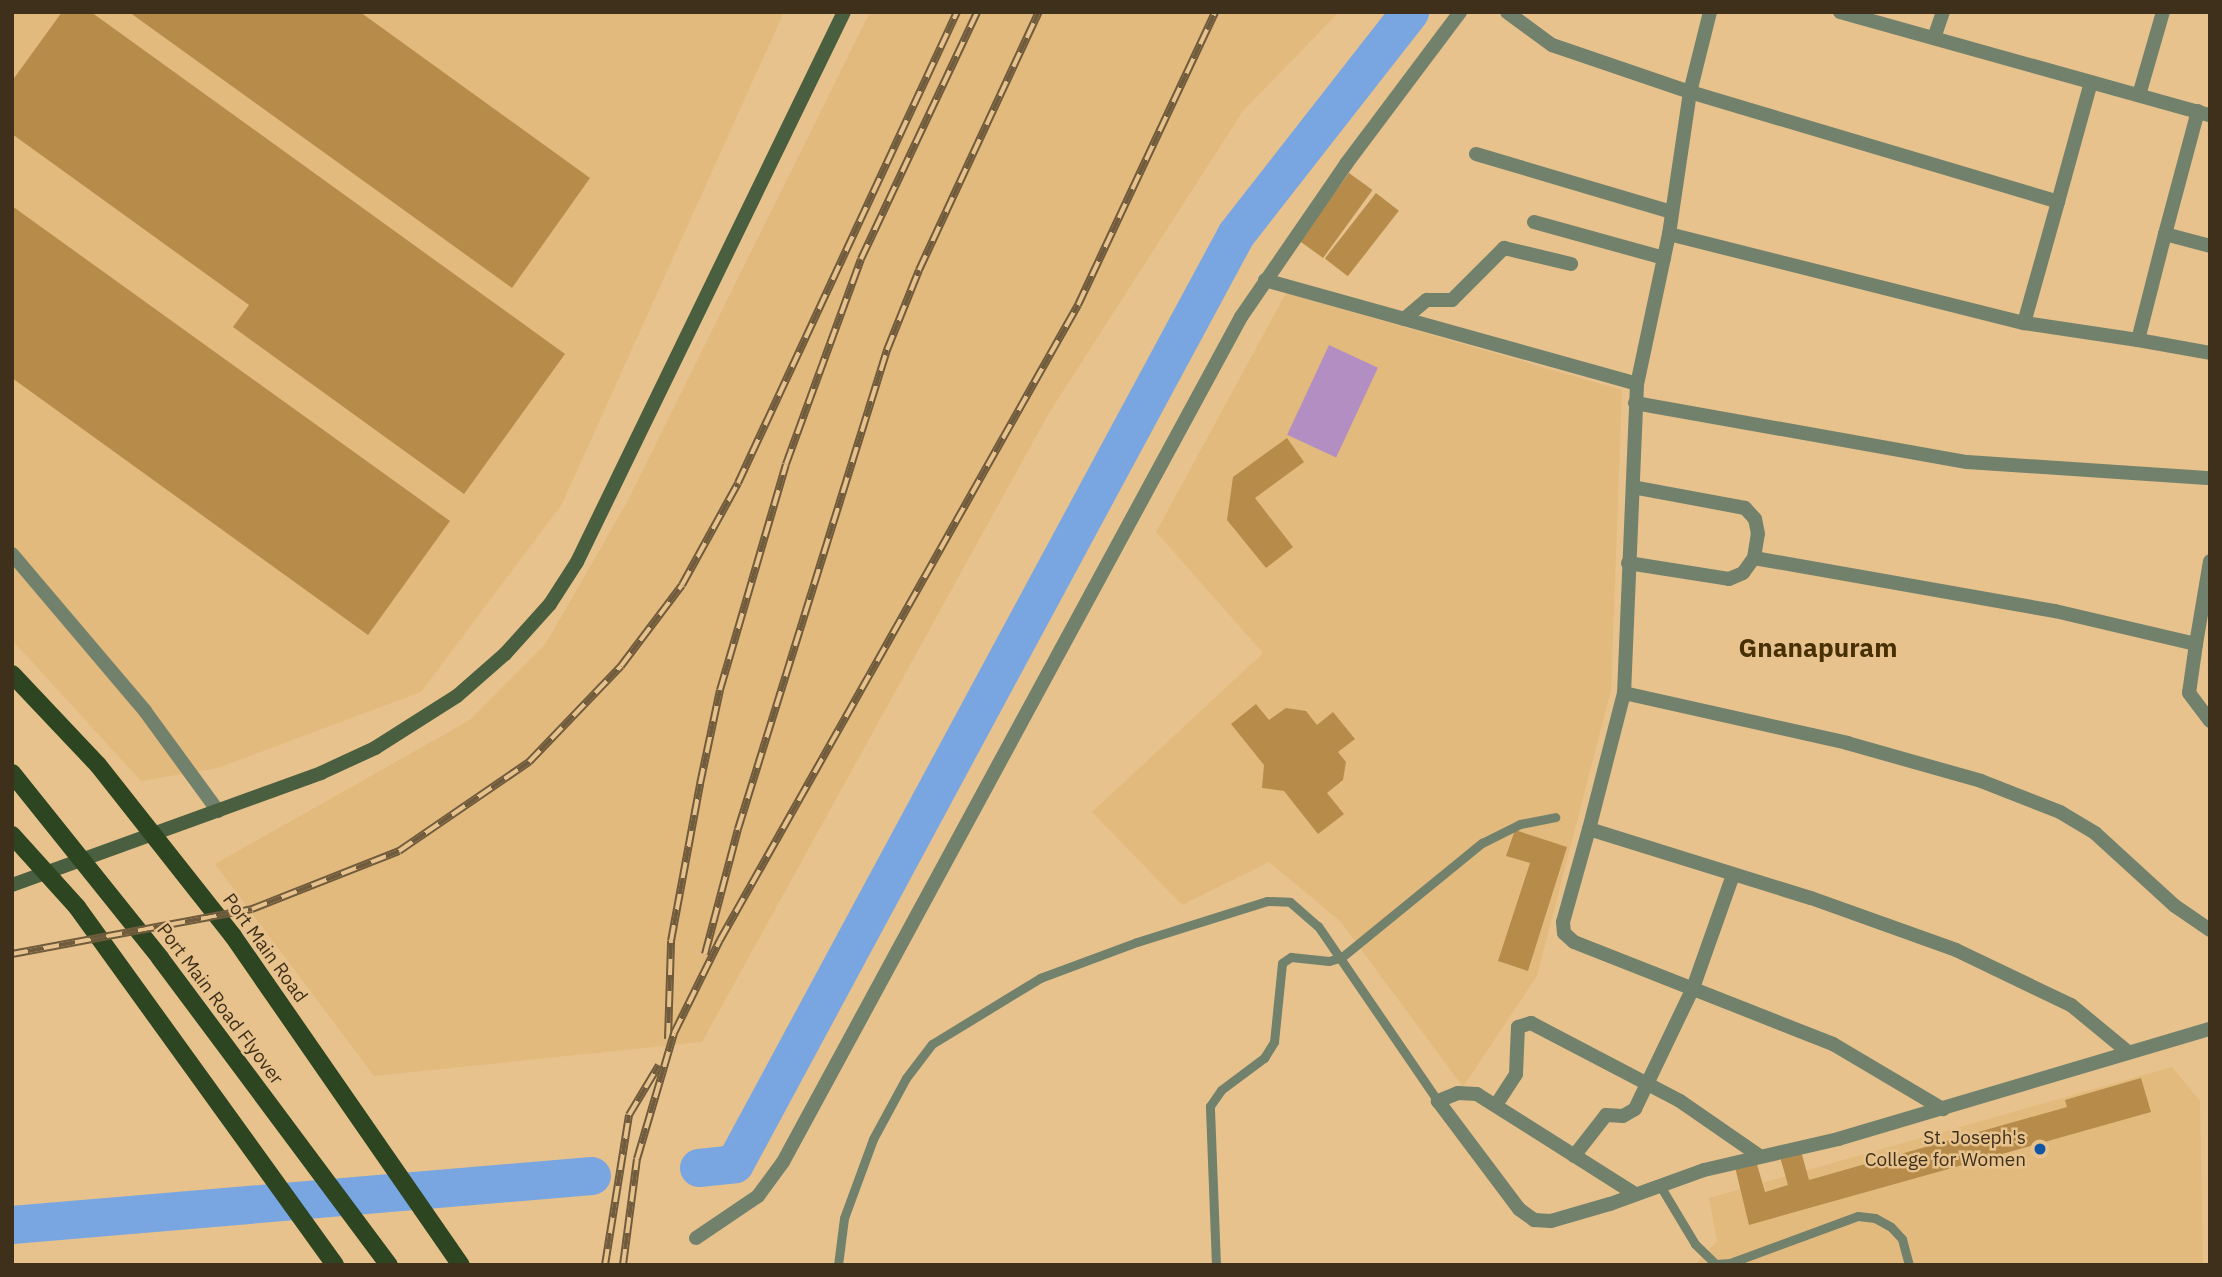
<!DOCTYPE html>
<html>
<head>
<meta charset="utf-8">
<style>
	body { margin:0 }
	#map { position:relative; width:2222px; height:1277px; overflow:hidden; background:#e7c28d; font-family:"IBM Plex Sans",sans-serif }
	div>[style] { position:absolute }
	.built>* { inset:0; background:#e3ba7d }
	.green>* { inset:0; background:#b38ec2; transform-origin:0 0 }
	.river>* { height:38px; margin:-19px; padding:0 19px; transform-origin:19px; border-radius:19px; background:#79a5e0 }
	.building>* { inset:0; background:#b78c4a; transform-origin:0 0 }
	.lane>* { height:9px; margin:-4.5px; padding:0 4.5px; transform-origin:4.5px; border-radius:4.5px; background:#72816c }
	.street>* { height:14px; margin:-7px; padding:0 7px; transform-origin:7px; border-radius:7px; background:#72816c }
	.secondary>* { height:14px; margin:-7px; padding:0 7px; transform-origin:7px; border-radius:7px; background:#4a5f40 }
	.primary>* { height:18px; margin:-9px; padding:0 9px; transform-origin:9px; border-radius:9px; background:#2d4621 }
	.rail>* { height:8px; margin-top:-4px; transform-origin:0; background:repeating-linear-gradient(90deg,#e7c28d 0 16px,#705b3c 0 32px); box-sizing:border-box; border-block:2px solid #705b3c }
	.dots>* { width:19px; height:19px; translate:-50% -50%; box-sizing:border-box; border:4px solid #e7c28d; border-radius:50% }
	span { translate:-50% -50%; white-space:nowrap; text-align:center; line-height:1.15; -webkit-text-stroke:5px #e7c28d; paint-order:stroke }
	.street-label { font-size:19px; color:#3e301a }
	.poi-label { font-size:19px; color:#3e301a }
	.right { translate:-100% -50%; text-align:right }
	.district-label { font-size:26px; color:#483005; font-weight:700 }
	.frame { position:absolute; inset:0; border:14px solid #3e301a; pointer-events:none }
</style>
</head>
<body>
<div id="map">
	<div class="built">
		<div style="clip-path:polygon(12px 12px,784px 12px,562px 504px,421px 692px,218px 768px,141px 781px,12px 640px)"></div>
		<div style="clip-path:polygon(870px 12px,1339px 12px,1243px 111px,1049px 413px,702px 1042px,374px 1076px,215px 864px,470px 720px,546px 643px,626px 504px)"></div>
		<div style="clip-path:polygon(1286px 293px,1622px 390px,1611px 690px,1537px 976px,1463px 1087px,1340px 921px,1269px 862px,1182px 905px,1092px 812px,1263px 653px,1156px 532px)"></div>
		<div style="clip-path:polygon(2172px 1067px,2200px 1101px,2203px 1265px,1695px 1265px,1717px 1241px,1709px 1198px)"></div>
	</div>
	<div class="green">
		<div style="left:1329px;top:345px;width:54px;height:99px;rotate:25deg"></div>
	</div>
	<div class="river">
		<div style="left:699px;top:1168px;width:36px;rotate:-6deg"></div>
		<div style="left:735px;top:1164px;width:1055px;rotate:-61.66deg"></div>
		<div style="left:1236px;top:235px;width:283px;rotate:-52deg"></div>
		<div style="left:12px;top:1225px;width:582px;rotate:-4.83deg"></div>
	</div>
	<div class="building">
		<div style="clip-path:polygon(62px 12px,91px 12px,565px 354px,464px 494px,233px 327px,249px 305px,12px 134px,12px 81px)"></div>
		<div style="clip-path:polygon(129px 12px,360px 12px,590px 178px,512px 288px)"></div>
		<div style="left:1349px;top:173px;width:29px;height:84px;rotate:36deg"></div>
		<div style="left:1376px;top:193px;width:29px;height:83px;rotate:38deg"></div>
		<div style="clip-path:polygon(12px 206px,450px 521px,368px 635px,12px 378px)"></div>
		<div style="clip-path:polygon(1287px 438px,1304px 462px,1255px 498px,1293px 547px,1266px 568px,1227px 520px,1233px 477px)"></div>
		<div style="clip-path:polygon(1256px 704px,1269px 720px,1286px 708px,1306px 711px,1317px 725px,1333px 712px,1355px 739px,1338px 752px,1346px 762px,1343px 780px,1327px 793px,1344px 814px,1318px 834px,1284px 791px,1262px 788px,1264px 765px,1231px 724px)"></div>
		<div style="clip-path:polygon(1515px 830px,1567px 847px,1528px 971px,1498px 961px,1530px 863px,1506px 856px)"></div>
		<div style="clip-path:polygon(2141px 1078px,2151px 1112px,1749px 1225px,1735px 1167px,1756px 1161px,1765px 1192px,1788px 1185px,1780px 1157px,1801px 1151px,1809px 1180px,2067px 1107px,2065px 1100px)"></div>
	</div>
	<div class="lane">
		<div style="left:1659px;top:1184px;width:70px;rotate:59deg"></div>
		<div style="left:1695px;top:1244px;width:29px;rotate:44deg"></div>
		<div style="left:1716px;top:1264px;width:14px;rotate:-4deg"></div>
		<div style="left:1730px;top:1263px;width:136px;rotate:-20.2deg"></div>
		<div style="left:1858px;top:1216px;width:17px;rotate:7deg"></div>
		<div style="left:1875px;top:1218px;width:18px;rotate:29deg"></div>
		<div style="left:1891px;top:1227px;width:16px;rotate:47deg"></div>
		<div style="left:1902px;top:1239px;width:27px;rotate:75deg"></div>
		<div style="left:838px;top:1265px;width:47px;rotate:-82.7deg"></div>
		<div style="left:844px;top:1218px;width:84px;rotate:-69.8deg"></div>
		<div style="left:873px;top:1139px;width:69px;rotate:-61.6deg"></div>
		<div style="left:906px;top:1078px;width:43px;rotate:-52.6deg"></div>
		<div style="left:932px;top:1044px;width:127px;rotate:-31.4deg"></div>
		<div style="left:1040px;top:978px;width:103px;rotate:-20.4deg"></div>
		<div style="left:1137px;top:942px;width:136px;rotate:-17.5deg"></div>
		<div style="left:1267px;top:901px;width:23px;rotate:2deg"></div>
		<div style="left:1290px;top:902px;width:37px;rotate:41deg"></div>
		<div style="left:1318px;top:926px;width:212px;rotate:55.6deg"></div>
		<div style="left:1216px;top:1265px;width:159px;rotate:-92.2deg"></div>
		<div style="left:1210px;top:1106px;width:19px;rotate:-55deg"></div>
		<div style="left:1221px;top:1090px;width:54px;rotate:-36.7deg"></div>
		<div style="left:1264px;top:1058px;width:19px;rotate:-58deg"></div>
		<div style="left:1274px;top:1042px;width:79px;rotate:-84.2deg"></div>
		<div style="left:1282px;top:963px;width:11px;rotate:-34deg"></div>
		<div style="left:1291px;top:957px;width:38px;rotate:6deg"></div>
		<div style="left:1329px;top:961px;width:14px;rotate:-17deg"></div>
		<div style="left:1342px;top:957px;width:181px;rotate:-39.2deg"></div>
		<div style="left:1482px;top:843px;width:42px;rotate:-26.6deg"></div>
		<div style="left:1520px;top:824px;width:36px;rotate:-11deg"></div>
	</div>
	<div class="street">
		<div style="left:1507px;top:12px;width:56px;rotate:36.3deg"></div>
		<div style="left:1552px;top:45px;width:146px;rotate:18.8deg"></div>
		<div style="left:1690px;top:92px;width:384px;rotate:16.6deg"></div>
		<div style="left:2058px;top:202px;width:124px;rotate:-74.6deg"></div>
		<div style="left:1710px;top:12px;width:82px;rotate:104deg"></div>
		<div style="left:1690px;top:92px;width:144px;rotate:98.4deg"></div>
		<div style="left:1669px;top:234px;width:153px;rotate:102deg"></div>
		<div style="left:1637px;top:384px;width:309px;rotate:92.4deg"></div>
		<div style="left:1624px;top:693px;width:229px;rotate:12.6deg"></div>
		<div style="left:1847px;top:743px;width:139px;rotate:15.8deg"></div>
		<div style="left:1981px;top:781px;width:85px;rotate:21.4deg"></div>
		<div style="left:2060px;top:812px;width:41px;rotate:31deg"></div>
		<div style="left:2095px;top:833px;width:108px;rotate:42.4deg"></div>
		<div style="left:2175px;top:906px;width:42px;rotate:34.4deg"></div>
		<div style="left:1840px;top:12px;width:384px;rotate:15.6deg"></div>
		<div style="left:1934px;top:38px;width:28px;rotate:-71deg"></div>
		<div style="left:2139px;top:95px;width:86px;rotate:-73.9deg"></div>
		<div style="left:2198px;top:111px;width:127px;rotate:105deg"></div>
		<div style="left:2165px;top:234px;width:47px;rotate:14.9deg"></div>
		<div style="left:1476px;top:154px;width:204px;rotate:16.5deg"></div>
		<div style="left:1534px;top:222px;width:135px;rotate:15.5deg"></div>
		<div style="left:1669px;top:234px;width:366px;rotate:14.1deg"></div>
		<div style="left:2024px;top:323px;width:126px;rotate:-74.3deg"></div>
		<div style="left:2165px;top:234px;width:109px;rotate:104.3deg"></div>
		<div style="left:2138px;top:340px;width:73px;rotate:10.2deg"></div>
		<div style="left:1265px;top:280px;width:386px;rotate:15.6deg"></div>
		<div style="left:1404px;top:319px;width:30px;rotate:-40deg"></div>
		<div style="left:1427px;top:300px;width:25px"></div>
		<div style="left:1452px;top:300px;width:74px;rotate:-45deg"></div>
		<div style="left:1504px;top:248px;width:69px;rotate:13.4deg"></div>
		<div style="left:2024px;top:323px;width:115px;rotate:8.5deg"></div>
		<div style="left:1635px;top:403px;width:337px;rotate:10.1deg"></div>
		<div style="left:1967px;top:462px;width:244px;rotate:3.8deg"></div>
		<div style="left:12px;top:554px;width:206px;rotate:49.7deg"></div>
		<div style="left:145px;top:711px;width:124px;rotate:53.9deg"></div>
		<div style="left:1754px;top:558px;width:306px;rotate:10deg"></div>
		<div style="left:2055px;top:611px;width:145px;rotate:13.2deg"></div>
		<div style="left:2196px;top:644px;width:84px;rotate:-80.4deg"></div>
		<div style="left:1628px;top:563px;width:102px;rotate:9deg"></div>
		<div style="left:1729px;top:579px;width:15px;rotate:-23deg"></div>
		<div style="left:1743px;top:573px;width:19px;rotate:-54deg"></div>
		<div style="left:1754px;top:558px;width:24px;rotate:-81deg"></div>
		<div style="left:1758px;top:534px;width:15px;rotate:-101deg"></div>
		<div style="left:1755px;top:519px;width:15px;rotate:-132deg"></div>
		<div style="left:1745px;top:508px;width:114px;rotate:-169.4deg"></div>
		<div style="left:2196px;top:644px;width:49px;rotate:98.1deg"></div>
		<div style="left:2189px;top:693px;width:35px;rotate:53deg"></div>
		<div style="left:1624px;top:693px;width:140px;rotate:104.4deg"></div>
		<div style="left:1589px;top:829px;width:232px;rotate:17.3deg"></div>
		<div style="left:1811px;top:898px;width:154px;rotate:19.7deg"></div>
		<div style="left:1956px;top:950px;width:127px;rotate:25.6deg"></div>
		<div style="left:2071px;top:1005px;width:74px;rotate:39.5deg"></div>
		<div style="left:1589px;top:829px;width:97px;rotate:105.6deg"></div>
		<div style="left:1563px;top:922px;width:11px;rotate:85deg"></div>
		<div style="left:1564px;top:933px;width:13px;rotate:42deg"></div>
		<div style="left:1574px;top:942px;width:278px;rotate:21.5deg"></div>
		<div style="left:1833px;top:1044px;width:128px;rotate:30.6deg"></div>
		<div style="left:1496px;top:1105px;width:37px;rotate:-57deg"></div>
		<div style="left:1516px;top:1074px;width:47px;rotate:-87.6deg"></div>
		<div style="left:1518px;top:1027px;width:14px;rotate:-17deg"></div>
		<div style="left:1531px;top:1023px;width:168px;rotate:27.6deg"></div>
		<div style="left:1680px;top:1101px;width:95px;rotate:34.7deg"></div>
		<div style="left:1574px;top:1156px;width:52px;rotate:-52deg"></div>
		<div style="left:1606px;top:1115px;width:17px;rotate:3deg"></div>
		<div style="left:1623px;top:1116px;width:14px;rotate:-30deg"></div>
		<div style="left:1635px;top:1109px;width:134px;rotate:-64.4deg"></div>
		<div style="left:1693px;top:988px;width:120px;rotate:-70.5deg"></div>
		<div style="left:1635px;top:1194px;width:187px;rotate:-147.7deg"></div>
		<div style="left:1477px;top:1094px;width:19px;rotate:-177deg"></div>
		<div style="left:1458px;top:1093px;width:22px;rotate:158deg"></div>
		<div style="left:1438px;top:1101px;width:135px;rotate:53.1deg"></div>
		<div style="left:1519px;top:1209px;width:19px;rotate:36deg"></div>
		<div style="left:1534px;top:1220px;width:17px;rotate:3deg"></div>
		<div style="left:1551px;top:1221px;width:61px;rotate:-16.1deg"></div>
		<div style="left:1610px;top:1204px;width:100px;rotate:-19.9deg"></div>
		<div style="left:1704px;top:1170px;width:138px;rotate:-13deg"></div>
		<div style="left:1838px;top:1139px;width:388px;rotate:-16.5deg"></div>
		<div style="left:696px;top:1238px;width:75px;rotate:-34.1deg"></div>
		<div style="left:758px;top:1196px;width:42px;rotate:-53.7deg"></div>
		<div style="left:783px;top:1162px;width:961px;rotate:-61.54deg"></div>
		<div style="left:1241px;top:317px;width:186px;rotate:-55.5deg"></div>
		<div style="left:1346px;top:164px;width:190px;rotate:-53.1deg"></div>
	</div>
	<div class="secondary">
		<div style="left:12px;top:885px;width:329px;rotate:-19.9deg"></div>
		<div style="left:321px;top:773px;width:60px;rotate:-24.8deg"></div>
		<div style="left:375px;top:748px;width:97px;rotate:-32.4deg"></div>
		<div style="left:457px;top:696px;width:64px;rotate:-41.2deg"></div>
		<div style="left:505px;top:654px;width:67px;rotate:-48deg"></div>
		<div style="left:550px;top:604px;width:50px;rotate:-57.3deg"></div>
		<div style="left:577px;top:562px;width:611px;rotate:-64.11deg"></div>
	</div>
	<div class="primary">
		<div style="left:12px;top:674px;width:125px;rotate:46.6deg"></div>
		<div style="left:98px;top:765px;width:218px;rotate:51.7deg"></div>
		<div style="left:233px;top:936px;width:400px;rotate:55.3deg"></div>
		<div style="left:12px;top:773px;width:237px;rotate:51.3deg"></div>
		<div style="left:160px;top:958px;width:383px;rotate:53.3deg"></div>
		<div style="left:12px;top:835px;width:97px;rotate:47.9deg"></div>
		<div style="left:77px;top:907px;width:441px;rotate:54.2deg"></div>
	</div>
	<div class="rail">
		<div style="left:12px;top:954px;width:244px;rotate:-10.6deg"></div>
		<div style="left:252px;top:909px;width:158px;rotate:-21.5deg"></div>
		<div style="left:399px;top:851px;width:158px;rotate:-34.4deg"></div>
		<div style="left:529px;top:762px;width:133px;rotate:-46.2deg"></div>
		<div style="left:621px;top:666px;width:101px;rotate:-53deg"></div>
		<div style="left:682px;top:585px;width:116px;rotate:-61.2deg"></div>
		<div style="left:738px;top:483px;width:519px;rotate:-65.06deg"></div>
		<div style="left:705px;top:954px;width:129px;rotate:-75.2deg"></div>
		<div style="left:738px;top:829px;width:502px;rotate:-72.72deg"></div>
		<div style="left:887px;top:350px;width:86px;rotate:-68.2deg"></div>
		<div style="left:919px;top:270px;width:285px;rotate:-65.1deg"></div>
		<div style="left:668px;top:1039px;width:98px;rotate:-88.2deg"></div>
		<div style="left:671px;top:941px;width:160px;rotate:-79.5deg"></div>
		<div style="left:700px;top:784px;width:96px;rotate:-78deg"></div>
		<div style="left:720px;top:690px;width:235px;rotate:-73.7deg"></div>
		<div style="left:786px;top:464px;width:218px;rotate:-69.9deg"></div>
		<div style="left:861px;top:259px;width:273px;rotate:-64.8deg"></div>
		<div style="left:605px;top:1265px;width:152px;rotate:-80.9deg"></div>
		<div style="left:629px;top:1115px;width:58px;rotate:-59deg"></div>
		<div style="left:623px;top:1265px;width:107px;rotate:-82.5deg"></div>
		<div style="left:637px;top:1159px;width:131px;rotate:-73.6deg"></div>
		<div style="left:674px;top:1033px;width:104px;rotate:-63.7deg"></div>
		<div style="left:720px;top:940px;width:729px;rotate:-60.59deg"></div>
		<div style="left:1078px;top:305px;width:323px;rotate:-64.9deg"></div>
	</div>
	<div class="dots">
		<div style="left:2040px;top:1149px;background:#1255a5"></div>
	</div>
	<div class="street-label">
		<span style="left:265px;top:948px;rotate:54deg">Port Main Road</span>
		<span style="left:220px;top:1004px;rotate:53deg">Port Main Road Flyover</span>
	</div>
	<div class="poi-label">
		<span class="right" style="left:2026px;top:1149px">St. Joseph's<br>College for Women</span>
	</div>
	<div class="district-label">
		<span style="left:1818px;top:648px">Gnanapuram</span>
	</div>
	<div class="frame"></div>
</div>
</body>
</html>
